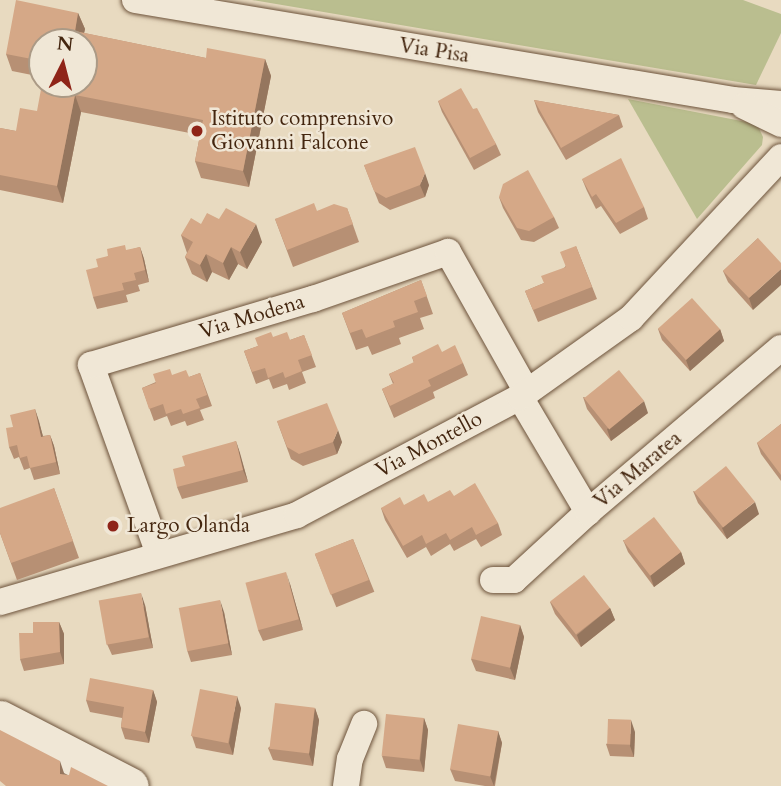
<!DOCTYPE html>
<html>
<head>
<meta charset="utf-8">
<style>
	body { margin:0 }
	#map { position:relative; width:781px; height:786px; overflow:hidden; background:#e8dac0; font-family:Cardo,serif }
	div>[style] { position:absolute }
	.green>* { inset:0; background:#babe8f }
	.roads { filter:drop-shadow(0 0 2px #6d533b) drop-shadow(0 0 2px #6d533b) }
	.street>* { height:26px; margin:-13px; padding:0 13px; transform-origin:13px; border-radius:13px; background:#f0e7d6 }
	.secondary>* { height:37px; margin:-18.5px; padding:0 18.5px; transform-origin:18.5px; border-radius:18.5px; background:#f0e7d6 }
	.wall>* { inset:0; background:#b79074; transform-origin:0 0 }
	.shaded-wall>* { inset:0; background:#95765e }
	.building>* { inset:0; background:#d5a887; transform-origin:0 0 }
	.dots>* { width:19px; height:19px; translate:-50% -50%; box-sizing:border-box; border:4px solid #f0e7d6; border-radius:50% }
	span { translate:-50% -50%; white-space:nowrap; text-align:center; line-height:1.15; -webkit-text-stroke:5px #f0e7d6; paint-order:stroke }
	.street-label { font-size:21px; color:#44260f }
	.poi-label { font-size:21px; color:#44260f }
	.left { translate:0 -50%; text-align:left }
	.north { position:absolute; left:28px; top:28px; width:70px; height:70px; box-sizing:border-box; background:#f0e7d6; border:2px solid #ab9a86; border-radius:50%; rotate:6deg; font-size:19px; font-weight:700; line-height:28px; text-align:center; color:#44260f }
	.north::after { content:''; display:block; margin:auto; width:24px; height:32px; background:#8f2418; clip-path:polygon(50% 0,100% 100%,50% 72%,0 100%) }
</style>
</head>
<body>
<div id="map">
	<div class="green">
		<div style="clip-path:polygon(252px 0,743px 0,781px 14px,781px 33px,756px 85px)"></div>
		<div style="clip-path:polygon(628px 99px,757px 124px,763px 137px,762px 145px,697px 219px)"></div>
	</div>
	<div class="roads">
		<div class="street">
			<div style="left:135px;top:0;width:606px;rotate:9.49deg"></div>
			<div style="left:733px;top:100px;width:48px;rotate:4.8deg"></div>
			<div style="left:744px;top:106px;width:41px;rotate:25.9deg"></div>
			<div style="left:520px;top:397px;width:134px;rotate:59.4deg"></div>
			<div style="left:159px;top:554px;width:201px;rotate:-109.8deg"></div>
			<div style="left:91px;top:365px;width:232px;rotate:-16.6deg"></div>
			<div style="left:313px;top:299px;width:143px;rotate:-19.2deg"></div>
			<div style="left:448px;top:252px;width:161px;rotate:60.6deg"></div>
			<div style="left:493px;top:580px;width:21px"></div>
			<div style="left:514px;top:580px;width:100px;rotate:-42.6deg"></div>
			<div style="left:588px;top:512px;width:253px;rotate:-40.4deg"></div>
			<div style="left:0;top:602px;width:309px;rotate:-16.3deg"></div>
			<div style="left:297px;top:515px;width:252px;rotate:-27.9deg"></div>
			<div style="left:520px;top:397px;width:136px;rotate:-35.4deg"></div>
			<div style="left:631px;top:318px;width:220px;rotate:-47deg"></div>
			<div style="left:346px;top:786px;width:27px;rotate:-82deg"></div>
			<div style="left:350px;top:759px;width:38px;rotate:-68deg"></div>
		</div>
		<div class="secondary">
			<div style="left:0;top:719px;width:146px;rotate:27.3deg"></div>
		</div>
	</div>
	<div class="wall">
		<div style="clip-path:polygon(78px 13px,85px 29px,84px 33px,206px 58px,265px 59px,271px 76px,249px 187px,201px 178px,195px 161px,200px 135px,81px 112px,63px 203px,0 190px,0 128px,16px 131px,84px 84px,42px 42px,42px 77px,12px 71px,6px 54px)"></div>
		<div style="clip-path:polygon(534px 100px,619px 115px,623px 127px,566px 160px,538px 112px)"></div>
		<div style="clip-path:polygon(438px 101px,473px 109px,496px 144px,501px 155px,474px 170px,442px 112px)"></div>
		<div style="clip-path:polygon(364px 165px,429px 185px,425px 197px,390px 210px,379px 203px)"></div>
		<div style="clip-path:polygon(582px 179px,644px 207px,648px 219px,620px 234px,601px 206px,596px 209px,587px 191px)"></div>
		<div style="clip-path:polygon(499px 197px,554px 217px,559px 228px,534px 242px,521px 240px,503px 208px)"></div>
		<div style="clip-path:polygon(347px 208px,359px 242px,293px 267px,275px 219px,317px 211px)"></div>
		<div style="clip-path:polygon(201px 224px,262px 242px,247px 269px,238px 264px,229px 280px,212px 272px,207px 282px,192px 274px,185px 257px,187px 253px,181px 235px)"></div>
		<div style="clip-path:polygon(758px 238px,753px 310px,728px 282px,723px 271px)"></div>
		<div style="clip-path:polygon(576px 246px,597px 299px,538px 322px,525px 291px,544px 283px,565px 267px)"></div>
		<div style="clip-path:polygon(140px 247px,144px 259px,149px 282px,138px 285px,140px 291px,126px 295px,128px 302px,97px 309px,93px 297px,98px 267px,108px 256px)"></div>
		<div style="clip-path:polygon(421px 280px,433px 314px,420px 318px,424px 329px,399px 338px,401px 344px,372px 355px,368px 346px,356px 350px,342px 313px)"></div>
		<div style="clip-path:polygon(658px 329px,720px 329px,724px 341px,690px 371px,662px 340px)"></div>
		<div style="clip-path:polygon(304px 335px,316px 367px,302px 372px,306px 383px,289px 390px,287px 384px,273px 389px,269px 379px,256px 384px,244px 351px,258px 346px,273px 337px,290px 340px)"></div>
		<div style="clip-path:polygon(442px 352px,463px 363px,468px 375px,433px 392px,435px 398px,394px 418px,382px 389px,393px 384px,389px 374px,414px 363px,412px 357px)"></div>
		<div style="clip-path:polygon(200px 373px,212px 406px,200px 410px,204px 420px,187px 426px,185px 421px,171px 426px,167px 416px,154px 421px,142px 388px,172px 375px,189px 377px)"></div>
		<div style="clip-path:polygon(583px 397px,648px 413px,611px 441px,587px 409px)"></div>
		<div style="clip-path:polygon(35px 409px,43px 436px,50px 435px,54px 446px,60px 474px,34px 480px,30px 468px,24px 470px,19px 457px,14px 459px,9px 447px,13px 427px)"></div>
		<div style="clip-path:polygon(277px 421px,342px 442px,337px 454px,303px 466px,291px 459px)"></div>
		<div style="clip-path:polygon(781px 424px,781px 481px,761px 454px,757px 443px)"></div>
		<div style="clip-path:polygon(236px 441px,248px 482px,182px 499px,177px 487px,185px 466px)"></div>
		<div style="clip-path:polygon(54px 488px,79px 558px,17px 580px,0 533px)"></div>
		<div style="clip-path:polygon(693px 491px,759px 514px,727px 539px,698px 503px)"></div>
		<div style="clip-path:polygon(454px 496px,498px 523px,502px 535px,481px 547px,476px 539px,454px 551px,450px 544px,431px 556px,426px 547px,407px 558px,385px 520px,381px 508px,428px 502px)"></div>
		<div style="left:353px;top:539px;width:57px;height:41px;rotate:68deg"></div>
		<div style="clip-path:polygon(623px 540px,681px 552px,685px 564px,654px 587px,628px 552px)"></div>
		<div style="clip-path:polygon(290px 584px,303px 630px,263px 641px,258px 630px)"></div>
		<div style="clip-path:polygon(550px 602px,610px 608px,615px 620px,581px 647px,555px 614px)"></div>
		<div style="clip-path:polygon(145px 605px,153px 648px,112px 655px,107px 644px)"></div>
		<div style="clip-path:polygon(224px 612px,232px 655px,191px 662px,187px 650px)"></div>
		<div style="clip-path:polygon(59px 622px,64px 634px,64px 664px,24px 671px,20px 659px)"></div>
		<div style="clip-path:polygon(520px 625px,524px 637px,515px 680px,476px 671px,471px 659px)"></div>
		<div style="clip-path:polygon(153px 690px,157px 702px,149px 743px,125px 739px,121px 727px,122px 718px,90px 712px,86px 700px)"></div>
		<div style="clip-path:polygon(241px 708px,233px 755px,196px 748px,192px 736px)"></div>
		<div style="clip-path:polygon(315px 708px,319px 720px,313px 766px,273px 760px,268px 748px)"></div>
		<div style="clip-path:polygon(424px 718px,428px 730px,424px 772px,386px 768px,382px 756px)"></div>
		<div style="clip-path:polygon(498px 731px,502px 743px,495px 786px,485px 786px,455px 781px,450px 769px)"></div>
		<div style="clip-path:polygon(635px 732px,634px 757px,610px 756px,606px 744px)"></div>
	</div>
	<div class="shaded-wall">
		<div style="clip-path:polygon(78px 13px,85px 29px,82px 42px,75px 31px)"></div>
		<div style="clip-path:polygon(265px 59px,271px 76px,249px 187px,243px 171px)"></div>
		<div style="clip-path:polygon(75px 95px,81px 112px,63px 203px,57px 186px)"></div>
		<div style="clip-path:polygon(425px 173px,429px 185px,425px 197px,420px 185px)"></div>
		<div style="clip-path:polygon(256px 224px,262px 242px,247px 269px,240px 252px)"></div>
		<div style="clip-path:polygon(140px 247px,144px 259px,149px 282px,145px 270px)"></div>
		<div style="clip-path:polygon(231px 247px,238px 264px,229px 280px,223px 263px)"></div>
		<div style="clip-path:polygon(206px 254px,212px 272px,207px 282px,200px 265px)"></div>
		<div style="clip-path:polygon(781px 269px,781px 285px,753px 310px,749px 298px)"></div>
		<div style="clip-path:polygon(720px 329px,724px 341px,690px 371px,686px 360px)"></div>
		<div style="clip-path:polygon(644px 401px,648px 413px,611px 441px,607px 429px)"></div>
		<div style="clip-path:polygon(35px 409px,39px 421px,46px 449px,41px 437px)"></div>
		<div style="clip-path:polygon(338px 430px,342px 442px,337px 454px,333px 442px)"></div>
		<div style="clip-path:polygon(50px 435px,54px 446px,60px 474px,56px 462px)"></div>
		<div style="clip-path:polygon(236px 441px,240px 453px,248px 482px,243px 470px)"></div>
		<div style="clip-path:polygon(755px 502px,759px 514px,727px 539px,722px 528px)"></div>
		<div style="clip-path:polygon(681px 552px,685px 564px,654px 587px,650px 575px)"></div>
		<div style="clip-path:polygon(286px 572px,290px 584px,303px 630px,299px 619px)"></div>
		<div style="clip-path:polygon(141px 593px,145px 605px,153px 648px,149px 637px)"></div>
		<div style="clip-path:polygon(220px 600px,224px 612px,232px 655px,228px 643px)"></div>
		<div style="clip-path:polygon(610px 608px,615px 620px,581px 647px,577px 635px)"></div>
		<div style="clip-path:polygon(59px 622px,64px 634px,64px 664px,60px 652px)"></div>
		<div style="clip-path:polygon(520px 625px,524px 637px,515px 680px,510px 668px)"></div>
		<div style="clip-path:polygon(153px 690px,157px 702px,149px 743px,145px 732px)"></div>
		<div style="clip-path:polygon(237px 696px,241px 708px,233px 755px,229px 743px)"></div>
		<div style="clip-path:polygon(315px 708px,319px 720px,313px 766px,309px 754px)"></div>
		<div style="clip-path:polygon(424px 718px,428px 730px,424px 772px,420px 760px)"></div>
		<div style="clip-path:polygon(631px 720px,635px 732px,634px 757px,630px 746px)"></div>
		<div style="clip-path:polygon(498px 731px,502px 743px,494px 786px,490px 776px)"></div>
		<div style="clip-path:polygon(60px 761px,65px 776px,60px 774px)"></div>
	</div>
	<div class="building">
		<div style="clip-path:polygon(16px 0,78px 13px,75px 31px,206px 58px,207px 48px,265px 59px,243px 171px,195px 161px,203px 120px,75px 95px,57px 186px,0 175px,0 128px,16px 131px,20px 108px,37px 111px,42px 84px,84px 84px,84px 42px,42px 42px,42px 61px,6px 54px)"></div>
		<div style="clip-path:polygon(461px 88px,473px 109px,477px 108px,496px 144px,470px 158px,438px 101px)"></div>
		<div style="clip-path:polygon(534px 100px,619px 115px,561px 148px)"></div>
		<div style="clip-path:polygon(415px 147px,425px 173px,420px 185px,386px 198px,374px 191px,364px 165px)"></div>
		<div style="clip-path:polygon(621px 158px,644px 207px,616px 223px,596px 194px,592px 197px,582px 179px)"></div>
		<div style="clip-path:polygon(528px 170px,554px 217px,529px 231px,517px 228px,499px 197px,503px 184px)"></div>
		<div style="clip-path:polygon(314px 203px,317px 211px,334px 204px,347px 208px,353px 224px,287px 250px,275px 219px)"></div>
		<div style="clip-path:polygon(226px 208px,256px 224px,240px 252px,231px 247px,223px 263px,206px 254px,200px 265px,185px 257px,193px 242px,181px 235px,191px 218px,201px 224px,207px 213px,219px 219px)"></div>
		<div style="clip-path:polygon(758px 238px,781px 263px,781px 269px,749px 298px,723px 271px)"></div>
		<div style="clip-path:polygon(125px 245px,126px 250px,140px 247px,145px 270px,134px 273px,136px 280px,122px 283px,124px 290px,93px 297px,86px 270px,98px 267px,96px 259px,108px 256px,107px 249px)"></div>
		<div style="clip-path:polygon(576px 246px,592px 287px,533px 310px,525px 291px,544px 283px,541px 276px,566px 267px,560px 252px)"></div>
		<div style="clip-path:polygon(421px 280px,427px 296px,414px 301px,418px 312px,393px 321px,395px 327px,366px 338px,362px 329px,350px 333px,342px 313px)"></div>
		<div style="left:692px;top:298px;width:42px;height:46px;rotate:48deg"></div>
		<div style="clip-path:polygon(271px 332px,273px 337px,287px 332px,290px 340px,304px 335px,312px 355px,298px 360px,302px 371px,285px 378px,283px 372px,268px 378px,265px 368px,252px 372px,244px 351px,258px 346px,255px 338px)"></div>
		<div style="clip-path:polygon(438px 344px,442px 352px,455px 345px,463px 363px,428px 380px,431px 386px,390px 406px,382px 389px,394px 383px,389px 374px,414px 362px,412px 357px)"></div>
		<div style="clip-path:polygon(170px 369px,172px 375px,186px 370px,189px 377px,200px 373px,207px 395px,196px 399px,200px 408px,183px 414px,181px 409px,166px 414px,163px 404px,149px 409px,142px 388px,156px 383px,153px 374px)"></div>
		<div style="left:619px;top:370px;width:40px;height:45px;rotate:51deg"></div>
		<div style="clip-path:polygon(327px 403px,338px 430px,333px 442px,299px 454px,287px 447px,277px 421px)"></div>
		<div style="clip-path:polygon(35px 409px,41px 437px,50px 435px,56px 462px,30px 468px,27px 456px,20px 458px,17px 445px,9px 447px,6px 428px,13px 427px,10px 415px)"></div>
		<div style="clip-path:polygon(781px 424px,781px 475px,757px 443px)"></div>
		<div style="clip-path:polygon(236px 441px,243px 470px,177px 487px,173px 469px,185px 466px,182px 456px)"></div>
		<div style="left:726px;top:466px;width:46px;height:41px;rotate:51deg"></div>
		<div style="clip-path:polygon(475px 483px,498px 523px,476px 535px,472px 527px,450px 540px,446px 533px,426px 544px,422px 535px,403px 546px,381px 508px,400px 497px,404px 505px,424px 494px,428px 502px,450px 490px,454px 496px)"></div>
		<div style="clip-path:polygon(54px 488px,73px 541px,11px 563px,0 533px,0 508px)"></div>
		<div style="left:654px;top:517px;width:44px;height:39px;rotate:52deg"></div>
		<div style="left:353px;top:539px;width:44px;height:41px;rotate:69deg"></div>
		<div style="left:286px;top:572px;width:49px;height:42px;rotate:75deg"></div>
		<div style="left:584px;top:575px;width:42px;height:43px;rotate:52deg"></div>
		<div style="left:141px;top:593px;width:45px;height:43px;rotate:80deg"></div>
		<div style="left:220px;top:600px;width:44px;height:42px;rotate:79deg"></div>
		<div style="left:481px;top:616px;width:40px;height:44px;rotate:13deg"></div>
		<div style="clip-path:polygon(33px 622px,59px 622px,60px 652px,20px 659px,19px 633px,33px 633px)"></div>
		<div style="clip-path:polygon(90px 678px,153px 690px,145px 732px,121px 727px,124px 707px,86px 700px)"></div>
		<div style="left:200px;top:689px;width:38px;height:48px;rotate:11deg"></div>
		<div style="left:275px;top:703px;width:40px;height:46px;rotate:7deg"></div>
		<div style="left:386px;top:714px;width:38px;height:42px;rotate:6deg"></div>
		<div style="left:608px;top:719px;width:23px;height:25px;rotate:2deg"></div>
		<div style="left:458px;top:724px;width:41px;height:46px;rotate:10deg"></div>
		<div style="clip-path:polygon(0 730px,60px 761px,60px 774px,69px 775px,71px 767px,108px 786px,6px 786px,0 781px)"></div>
	</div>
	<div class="dots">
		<div style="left:197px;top:131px;background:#8f2418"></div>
		<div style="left:113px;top:526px;background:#8f2418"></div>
	</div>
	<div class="street-label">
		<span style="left:434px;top:51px;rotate:9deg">Via Pisa</span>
		<span style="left:252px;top:317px;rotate:-17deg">Via Modena</span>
		<span style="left:429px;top:445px;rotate:-28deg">Via Montello</span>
		<span style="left:638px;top:470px;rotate:-40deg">Via Maratea</span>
	</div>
	<div class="poi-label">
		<span class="left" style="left:211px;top:131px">Istituto comprensivo<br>Giovanni Falcone</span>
		<span class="left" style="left:127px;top:526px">Largo Olanda</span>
	</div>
	<div class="north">N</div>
</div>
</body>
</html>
